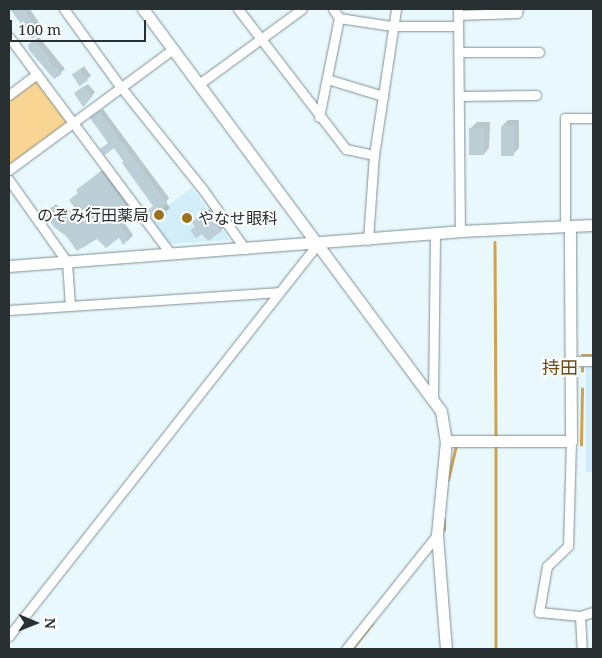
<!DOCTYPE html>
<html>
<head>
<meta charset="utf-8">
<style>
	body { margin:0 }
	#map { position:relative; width:602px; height:658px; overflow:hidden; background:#e8f8fd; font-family:"Noto Serif","Noto Sans JP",serif }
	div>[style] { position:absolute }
	.built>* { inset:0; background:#d2eef8; transform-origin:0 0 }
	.green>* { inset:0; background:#f9d593 }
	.shadow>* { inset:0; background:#0003 }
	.stream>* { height:2.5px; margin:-1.25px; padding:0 1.25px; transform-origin:1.25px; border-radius:1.25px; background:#cda250 }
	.building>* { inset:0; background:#bccfd6; transform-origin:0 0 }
	.roads { filter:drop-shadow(0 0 1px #7e8f96) drop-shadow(0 0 1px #7e8f96) }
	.minor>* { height:9px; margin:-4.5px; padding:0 4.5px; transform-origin:4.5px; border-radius:4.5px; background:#fff }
	.tertiary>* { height:11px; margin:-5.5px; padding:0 5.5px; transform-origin:5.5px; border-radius:5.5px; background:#fff }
	.dots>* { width:14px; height:14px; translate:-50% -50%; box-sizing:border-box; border:2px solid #fff; border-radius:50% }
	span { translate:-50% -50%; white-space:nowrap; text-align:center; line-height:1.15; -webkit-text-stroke:4px #fff; paint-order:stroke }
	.poi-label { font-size:16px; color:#283032 }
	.right { translate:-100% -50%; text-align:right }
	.left { translate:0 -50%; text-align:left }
	.neighbourhood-label { font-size:18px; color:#684d14 }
	.frame { position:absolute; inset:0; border:10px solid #283032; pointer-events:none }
	.north { position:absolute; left:10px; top:598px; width:50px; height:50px; -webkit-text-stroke:4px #fff; paint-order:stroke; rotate:91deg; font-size:14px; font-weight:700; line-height:20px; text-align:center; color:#283032 }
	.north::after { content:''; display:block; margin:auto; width:18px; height:22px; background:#283032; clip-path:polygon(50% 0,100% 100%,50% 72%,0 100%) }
	.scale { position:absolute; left:10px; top:20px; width:136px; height:22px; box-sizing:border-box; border:2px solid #283032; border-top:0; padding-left:6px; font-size:15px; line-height:18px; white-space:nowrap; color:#283032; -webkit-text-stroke:4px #fff; paint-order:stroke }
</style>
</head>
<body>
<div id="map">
	<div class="built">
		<div style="clip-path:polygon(192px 188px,230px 240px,168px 244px,152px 224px,167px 213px,164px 208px)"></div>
		<div style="left:586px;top:365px;width:7px;height:107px"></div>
	</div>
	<div class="green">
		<div style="clip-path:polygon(36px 79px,68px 122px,9px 165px,9px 99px)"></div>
	</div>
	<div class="shadow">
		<div style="clip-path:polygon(12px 9px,30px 9px,43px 29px,32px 37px)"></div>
		<div style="clip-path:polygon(39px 37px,65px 69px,54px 78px,33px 41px)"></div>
		<div style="clip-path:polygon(84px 66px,91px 76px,80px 85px,77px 72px)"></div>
		<div style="clip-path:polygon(88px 84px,95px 92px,84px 106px,79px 90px)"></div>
		<div style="clip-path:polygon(103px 109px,169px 198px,166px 202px,170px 208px,155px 220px,154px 206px,110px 142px,95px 115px)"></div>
		<div style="clip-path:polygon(508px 120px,519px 120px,519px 148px,513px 154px,502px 126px)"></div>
		<div style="clip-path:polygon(477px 122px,490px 122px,489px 148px,484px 154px,471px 128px)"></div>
		<div style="clip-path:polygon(105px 168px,134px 207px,121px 218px,133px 235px,130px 239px,60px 232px,46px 213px,56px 204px,66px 214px,75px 207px,81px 187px)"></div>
		<div style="clip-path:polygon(213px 206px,227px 224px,221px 230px,193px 222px)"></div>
	</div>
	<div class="stream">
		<div style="left:495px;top:242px;width:196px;rotate:89.7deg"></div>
		<div style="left:582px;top:355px;width:11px"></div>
		<div style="left:582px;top:371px;width:3px;rotate:-90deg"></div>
		<div style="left:496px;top:444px;width:205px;rotate:90deg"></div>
		<div style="left:581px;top:445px;width:56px;rotate:-89deg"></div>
		<div style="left:448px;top:480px;width:35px;rotate:-77deg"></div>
		<div style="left:444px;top:530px;width:10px;rotate:-90deg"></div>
		<div style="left:352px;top:649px;width:33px;rotate:-52deg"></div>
	</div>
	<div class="building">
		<div style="clip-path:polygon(10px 9px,25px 9px,40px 33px,32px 39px)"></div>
		<div style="clip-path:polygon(34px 40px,62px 74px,54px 79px,29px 50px,28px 45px)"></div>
		<div style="left:80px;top:69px;width:14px;height:10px;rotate:56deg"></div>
		<div style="clip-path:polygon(84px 86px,92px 97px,83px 107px,74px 93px)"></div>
		<div style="clip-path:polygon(99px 111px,167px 203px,162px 206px,167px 213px,155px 222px,147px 211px,153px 206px,122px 163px,124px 161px,114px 148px,105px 155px,100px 149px,108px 143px,90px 118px)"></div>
		<div style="left:501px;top:126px;width:13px;height:30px"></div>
		<div style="left:469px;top:128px;width:15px;height:27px"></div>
		<div style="clip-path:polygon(101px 171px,131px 212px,117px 222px,130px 239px,123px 245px,119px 238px,106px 248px,97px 239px,77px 251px,66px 236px,54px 227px,44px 213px,52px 207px,61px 216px,74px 207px,69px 200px,78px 193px,76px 190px)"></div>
		<div style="clip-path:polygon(207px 211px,222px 231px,208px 241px,202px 234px,196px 238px,190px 230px,195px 227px,192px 222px)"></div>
	</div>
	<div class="roads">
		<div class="minor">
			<div style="left:64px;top:9px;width:95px;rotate:54deg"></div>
			<div style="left:120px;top:86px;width:134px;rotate:51.3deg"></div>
			<div style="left:204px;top:191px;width:71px;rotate:54.7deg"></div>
			<div style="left:238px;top:9px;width:177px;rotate:52.4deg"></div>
			<div style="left:346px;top:149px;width:29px;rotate:12deg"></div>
			<div style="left:333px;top:9px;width:11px;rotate:56deg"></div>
			<div style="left:339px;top:18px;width:54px;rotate:8.6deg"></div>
			<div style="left:392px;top:26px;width:66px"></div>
			<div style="left:458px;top:9px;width:222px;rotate:89.5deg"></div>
			<div style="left:458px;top:15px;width:59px;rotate:-1.9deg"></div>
			<div style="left:517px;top:13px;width:4px;rotate:-76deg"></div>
			<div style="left:9px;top:37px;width:271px;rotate:53.3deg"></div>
			<div style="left:459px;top:52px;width:80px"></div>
			<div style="left:327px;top:79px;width:59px;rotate:16.9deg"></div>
			<div style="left:199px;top:84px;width:127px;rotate:-36.1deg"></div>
			<div style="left:9px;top:95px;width:35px;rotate:-37deg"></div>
			<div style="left:459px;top:96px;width:77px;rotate:-0.7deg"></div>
			<div style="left:319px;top:117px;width:101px;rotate:-78.6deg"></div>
			<div style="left:9px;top:170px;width:204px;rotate:-36.4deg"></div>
			<div style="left:9px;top:180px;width:100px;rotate:54.7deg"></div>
			<div style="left:67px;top:262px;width:44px;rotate:86.1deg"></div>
			<div style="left:565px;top:226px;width:108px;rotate:-90deg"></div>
			<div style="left:565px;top:118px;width:28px"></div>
			<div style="left:368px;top:240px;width:85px;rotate:-86deg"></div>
			<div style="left:374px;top:155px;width:148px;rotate:-81.4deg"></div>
			<div style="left:9px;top:310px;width:269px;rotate:-3.8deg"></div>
			<div style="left:570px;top:361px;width:23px"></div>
			<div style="left:433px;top:400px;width:166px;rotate:-89.3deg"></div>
			<div style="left:571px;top:441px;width:105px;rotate:91.6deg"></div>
			<div style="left:568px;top:546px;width:29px;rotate:136deg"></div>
			<div style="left:547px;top:566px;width:47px;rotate:99.9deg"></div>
			<div style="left:539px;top:612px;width:41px;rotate:5.6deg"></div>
			<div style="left:580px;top:616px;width:33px;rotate:87deg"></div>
			<div style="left:580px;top:616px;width:14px;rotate:-17deg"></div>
			<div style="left:9px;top:636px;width:499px;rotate:-51.8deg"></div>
			<div style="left:346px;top:649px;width:146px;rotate:-51.4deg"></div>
		</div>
		<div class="tertiary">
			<div style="left:143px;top:9px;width:500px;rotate:53.45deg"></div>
			<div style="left:441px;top:411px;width:30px;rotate:81deg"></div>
			<div style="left:446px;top:441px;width:94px;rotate:95.5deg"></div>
			<div style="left:437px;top:535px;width:114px;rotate:85.5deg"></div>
			<div style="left:9px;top:266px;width:452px;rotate:-4.4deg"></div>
			<div style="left:460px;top:231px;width:133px;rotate:-2.6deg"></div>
			<div style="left:446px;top:441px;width:125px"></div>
			<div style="left:571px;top:441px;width:215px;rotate:-90.3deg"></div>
		</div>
	</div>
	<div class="dots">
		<div style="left:159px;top:215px;background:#9b7320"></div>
		<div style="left:187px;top:218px;background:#9b7320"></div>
	</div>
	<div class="poi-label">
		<span class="right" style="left:149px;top:215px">のぞみ行田薬局</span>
		<span class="left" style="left:198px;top:218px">やなせ眼科</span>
	</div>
	<div class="neighbourhood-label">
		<span style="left:560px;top:367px">持田</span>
	</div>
	<div class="frame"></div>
	<div class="north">N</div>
	<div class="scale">100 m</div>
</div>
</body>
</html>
